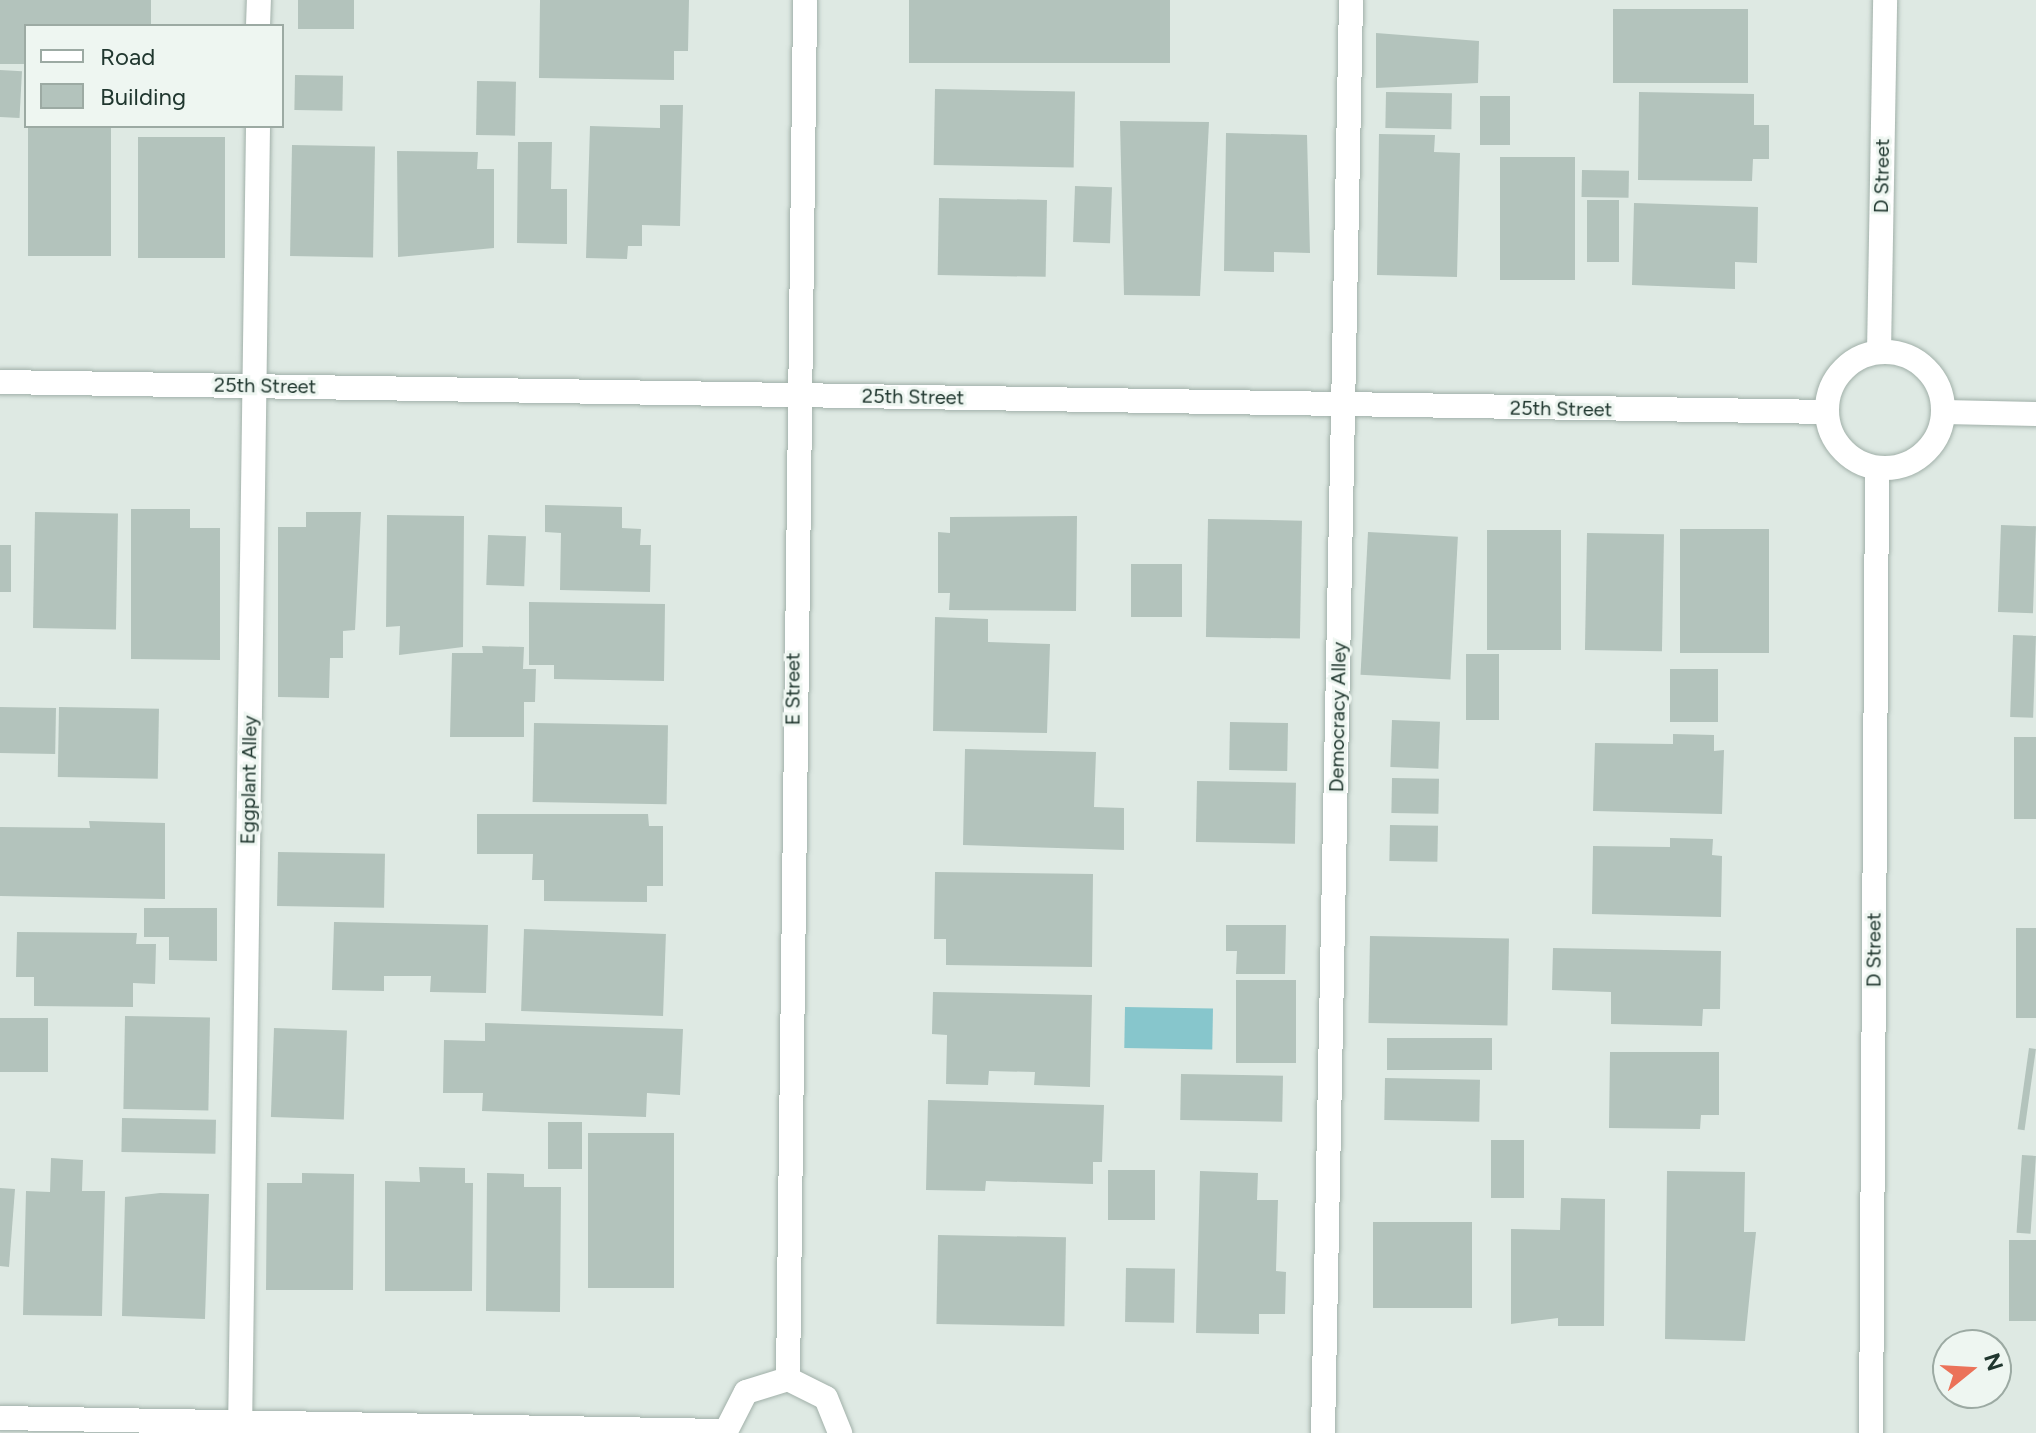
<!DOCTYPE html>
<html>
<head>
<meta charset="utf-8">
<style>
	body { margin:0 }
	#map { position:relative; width:2036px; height:1433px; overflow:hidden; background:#dee9e3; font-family:Figtree,sans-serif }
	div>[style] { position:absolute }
	.water>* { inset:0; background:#87c6cc; transform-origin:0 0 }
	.building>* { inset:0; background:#b3c3bc; transform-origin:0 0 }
	.roads { filter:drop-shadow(0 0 2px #a1b0a9) drop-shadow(0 0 2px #a1b0a9) }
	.service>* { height:24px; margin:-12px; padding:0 12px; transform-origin:12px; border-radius:12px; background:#fff }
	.minor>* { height:24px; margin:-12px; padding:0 12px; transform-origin:12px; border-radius:12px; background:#fff }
	.minor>.ring { margin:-12px; padding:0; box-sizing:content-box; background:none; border:24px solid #fff; border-radius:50% }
	span { translate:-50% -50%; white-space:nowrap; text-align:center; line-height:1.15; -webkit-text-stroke:6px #eef6f1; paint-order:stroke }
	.street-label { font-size:20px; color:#20372f }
	.legend { position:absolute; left:24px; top:24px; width:260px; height:104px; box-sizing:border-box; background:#eef6f1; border:2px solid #9caaa3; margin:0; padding:10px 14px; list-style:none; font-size:24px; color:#20372f }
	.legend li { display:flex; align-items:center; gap:16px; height:40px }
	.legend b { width:40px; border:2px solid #9caaa3 }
	.north { position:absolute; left:1932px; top:1329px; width:80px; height:80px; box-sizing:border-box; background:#eef6f1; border:2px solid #9caaa3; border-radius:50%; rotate:72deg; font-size:22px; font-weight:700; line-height:32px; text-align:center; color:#20372f }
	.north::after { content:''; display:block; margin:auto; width:28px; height:36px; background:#eb7259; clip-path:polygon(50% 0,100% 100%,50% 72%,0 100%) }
</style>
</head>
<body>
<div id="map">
	<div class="water">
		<div style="left:1125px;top:1007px;width:88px;height:41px;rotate:1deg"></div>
	</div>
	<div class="building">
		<div style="clip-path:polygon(0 0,151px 0,151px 26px,26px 26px,26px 64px,0 64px)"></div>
		<div style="left:298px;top:0;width:56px;height:29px"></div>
		<div style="clip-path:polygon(540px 0,689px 0,688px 51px,674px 51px,674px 80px,539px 78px)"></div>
		<div style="left:909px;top:0;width:261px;height:63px"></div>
		<div style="left:1613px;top:9px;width:135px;height:74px"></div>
		<div style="clip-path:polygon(1376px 33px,1479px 41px,1478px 83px,1376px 88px)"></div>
		<div style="left:0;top:70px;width:22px;height:47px;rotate:3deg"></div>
		<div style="left:295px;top:75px;width:48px;height:35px;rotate:1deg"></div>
		<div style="left:477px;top:81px;width:39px;height:54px;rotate:1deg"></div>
		<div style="left:935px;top:89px;width:140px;height:76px;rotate:1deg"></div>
		<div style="left:1386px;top:92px;width:66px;height:36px;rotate:1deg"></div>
		<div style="clip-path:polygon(1639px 92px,1754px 94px,1754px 125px,1769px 125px,1769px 159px,1753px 159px,1752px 181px,1638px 180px)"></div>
		<div style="left:1480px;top:96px;width:30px;height:49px"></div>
		<div style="clip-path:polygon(660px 105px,683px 105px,680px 226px,642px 225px,642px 246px,628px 246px,627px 259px,586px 258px,590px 126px,660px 128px)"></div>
		<div style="clip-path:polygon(1120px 121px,1209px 122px,1200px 296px,1124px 295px)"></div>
		<div style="left:28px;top:126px;width:83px;height:130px"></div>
		<div style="clip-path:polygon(1226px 133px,1307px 135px,1310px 253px,1274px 252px,1274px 272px,1224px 271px)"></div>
		<div style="clip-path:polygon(1379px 134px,1435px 135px,1434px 152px,1460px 153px,1457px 277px,1377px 275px)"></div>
		<div style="left:138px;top:137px;width:87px;height:121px"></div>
		<div style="clip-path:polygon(518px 142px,552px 142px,551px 189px,567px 189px,567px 244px,517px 243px)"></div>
		<div style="left:292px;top:145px;width:83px;height:111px;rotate:1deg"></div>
		<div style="clip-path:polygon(397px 151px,478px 152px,477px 169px,494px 169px,494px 248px,398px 257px)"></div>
		<div style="left:1500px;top:157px;width:75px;height:123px"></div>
		<div style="left:1582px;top:170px;width:47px;height:27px;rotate:1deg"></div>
		<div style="left:1075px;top:186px;width:37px;height:56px;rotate:2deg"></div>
		<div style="left:939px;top:198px;width:108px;height:77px;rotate:1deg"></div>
		<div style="left:1587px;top:200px;width:32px;height:62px"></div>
		<div style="clip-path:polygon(1634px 203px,1758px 207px,1757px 263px,1735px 262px,1735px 289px,1632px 285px)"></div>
		<div style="clip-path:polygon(545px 505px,622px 507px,622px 528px,641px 529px,640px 545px,651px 545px,650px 592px,560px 590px,561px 533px,545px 532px)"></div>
		<div style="clip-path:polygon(131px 509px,190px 509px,190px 528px,220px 528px,220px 660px,131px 659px)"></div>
		<div style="left:35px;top:512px;width:83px;height:116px;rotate:1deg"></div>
		<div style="clip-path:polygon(306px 512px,361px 512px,355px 630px,343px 631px,343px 658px,330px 658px,329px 698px,278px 697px,278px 527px,306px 527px)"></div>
		<div style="clip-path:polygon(387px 515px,464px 516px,463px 647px,399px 655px,400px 626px,386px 627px)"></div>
		<div style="clip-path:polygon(1077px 516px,1076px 611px,949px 610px,950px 593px,938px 593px,938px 532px,950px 533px,950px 517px)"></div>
		<div style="left:1208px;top:519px;width:94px;height:118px;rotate:1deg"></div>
		<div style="left:2001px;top:525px;width:35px;height:87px;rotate:2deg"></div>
		<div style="left:1680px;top:529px;width:89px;height:124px"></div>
		<div style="left:1487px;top:530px;width:74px;height:120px"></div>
		<div style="left:1368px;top:532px;width:90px;height:143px;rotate:3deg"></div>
		<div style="left:1587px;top:533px;width:77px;height:117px;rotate:1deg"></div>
		<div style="left:488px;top:535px;width:38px;height:50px;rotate:2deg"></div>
		<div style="left:0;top:545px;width:11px;height:47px"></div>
		<div style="left:1131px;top:564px;width:51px;height:53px"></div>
		<div style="clip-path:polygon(529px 602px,665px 604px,664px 681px,554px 679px,554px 665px,529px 665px)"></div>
		<div style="clip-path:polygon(935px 617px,988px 619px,988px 642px,1050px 644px,1047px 733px,933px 731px)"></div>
		<div style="left:2013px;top:635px;width:23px;height:82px;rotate:2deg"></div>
		<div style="clip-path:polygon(482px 646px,524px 647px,523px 669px,536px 669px,535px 702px,524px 702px,524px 737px,450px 737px,452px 653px,483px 653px)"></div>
		<div style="left:1466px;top:654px;width:33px;height:66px"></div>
		<div style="left:1718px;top:669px;width:53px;height:48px;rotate:90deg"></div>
		<div style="left:0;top:707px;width:56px;height:46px;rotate:1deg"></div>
		<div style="left:59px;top:707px;width:100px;height:70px;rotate:1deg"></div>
		<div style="left:1392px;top:720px;width:48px;height:47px;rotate:2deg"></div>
		<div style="left:1230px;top:722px;width:58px;height:48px;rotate:1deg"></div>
		<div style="left:534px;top:723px;width:134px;height:79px;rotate:1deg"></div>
		<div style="clip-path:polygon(1673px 734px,1714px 735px,1714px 751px,1724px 750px,1722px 814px,1593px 811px,1595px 743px,1673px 744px)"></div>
		<div style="left:2014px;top:737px;width:22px;height:82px"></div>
		<div style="clip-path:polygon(965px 749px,1096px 752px,1094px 807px,1124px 808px,1124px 850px,963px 845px)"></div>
		<div style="left:1392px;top:778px;width:47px;height:35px;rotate:1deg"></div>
		<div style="left:1197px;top:781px;width:99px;height:61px;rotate:1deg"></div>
		<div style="clip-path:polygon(477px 814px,648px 814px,649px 826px,663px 826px,663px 886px,647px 886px,647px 902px,544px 901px,544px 880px,532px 880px,533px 854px,477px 854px)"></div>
		<div style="clip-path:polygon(89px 821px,165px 823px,165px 899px,0 896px,0 827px,90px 828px)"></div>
		<div style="left:1390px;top:825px;width:48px;height:36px;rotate:1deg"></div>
		<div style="clip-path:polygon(1670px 838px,1713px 839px,1712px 855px,1722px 856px,1721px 917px,1592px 914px,1593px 846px,1670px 847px)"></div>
		<div style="left:278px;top:852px;width:107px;height:54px;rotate:1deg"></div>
		<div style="clip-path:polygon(935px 872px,1093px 874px,1092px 967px,946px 965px,946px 939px,934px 939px)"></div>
		<div style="clip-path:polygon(144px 908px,217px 908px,217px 961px,169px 960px,169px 937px,144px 937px)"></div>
		<div style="clip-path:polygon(334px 922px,488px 925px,486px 993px,430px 992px,431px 976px,384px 976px,384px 991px,332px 990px)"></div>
		<div style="clip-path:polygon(1226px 925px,1286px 925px,1285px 974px,1236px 974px,1237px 951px,1226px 951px)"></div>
		<div style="left:2016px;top:928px;width:20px;height:90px"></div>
		<div style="left:524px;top:929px;width:142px;height:82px;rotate:2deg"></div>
		<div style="clip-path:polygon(17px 932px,137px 933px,136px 944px,156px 944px,155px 984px,133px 983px,133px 1007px,34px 1006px,34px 977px,16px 977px)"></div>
		<div style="left:1370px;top:936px;width:139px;height:87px;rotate:1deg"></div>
		<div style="clip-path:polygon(1553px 948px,1721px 951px,1720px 1009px,1703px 1009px,1702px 1026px,1611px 1024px,1611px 992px,1552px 990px)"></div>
		<div style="left:1236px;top:980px;width:60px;height:83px"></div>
		<div style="clip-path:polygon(933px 992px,1092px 995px,1090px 1087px,1034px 1085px,1035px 1072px,989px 1071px,988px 1085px,946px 1084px,947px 1035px,932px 1034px)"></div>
		<div style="left:125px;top:1016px;width:85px;height:93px;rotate:1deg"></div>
		<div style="left:0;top:1018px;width:48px;height:54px"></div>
		<div style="clip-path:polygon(485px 1023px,683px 1029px,680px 1095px,647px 1093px,646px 1117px,482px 1111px,483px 1093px,443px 1093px,444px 1040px,485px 1041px)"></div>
		<div style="left:274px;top:1028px;width:73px;height:89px;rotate:2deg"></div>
		<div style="left:1387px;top:1038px;width:105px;height:32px"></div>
		<div style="left:2029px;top:1048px;width:7px;height:82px;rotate:8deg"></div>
		<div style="clip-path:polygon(1610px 1052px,1719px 1052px,1719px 1115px,1701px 1115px,1700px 1129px,1609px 1128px)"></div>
		<div style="left:1181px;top:1074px;width:102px;height:46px;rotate:1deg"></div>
		<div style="left:1385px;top:1078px;width:95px;height:42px;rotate:1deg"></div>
		<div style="clip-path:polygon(928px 1100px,1104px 1105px,1102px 1162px,1093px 1162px,1093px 1184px,986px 1181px,985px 1191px,926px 1190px)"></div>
		<div style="left:122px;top:1118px;width:94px;height:34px;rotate:1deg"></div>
		<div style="left:548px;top:1122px;width:34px;height:47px"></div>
		<div style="left:588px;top:1133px;width:86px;height:155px"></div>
		<div style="left:1491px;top:1140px;width:33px;height:58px"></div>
		<div style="left:2022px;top:1155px;width:14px;height:78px;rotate:4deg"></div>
		<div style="clip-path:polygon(51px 1158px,83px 1160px,82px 1191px,105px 1191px,102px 1316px,23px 1315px,26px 1191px,50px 1192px)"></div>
		<div style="clip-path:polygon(419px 1167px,465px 1168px,465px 1183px,473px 1183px,472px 1291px,385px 1291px,385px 1181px,420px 1182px)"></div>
		<div style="left:1108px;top:1170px;width:47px;height:50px"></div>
		<div style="clip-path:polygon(1200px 1171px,1258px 1173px,1257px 1200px,1278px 1200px,1276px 1271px,1286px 1272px,1285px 1314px,1259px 1314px,1259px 1334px,1196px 1333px)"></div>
		<div style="clip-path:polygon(1667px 1171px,1745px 1172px,1744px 1232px,1756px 1232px,1745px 1341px,1665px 1339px)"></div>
		<div style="clip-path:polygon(302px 1173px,354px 1174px,353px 1290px,266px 1290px,267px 1183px,302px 1183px)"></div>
		<div style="clip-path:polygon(487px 1173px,524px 1174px,524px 1187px,561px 1187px,560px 1312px,486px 1311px)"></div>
		<div style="clip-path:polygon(0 1188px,15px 1189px,9px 1267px,0 1266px)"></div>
		<div style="clip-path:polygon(160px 1193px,209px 1194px,205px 1319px,122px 1316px,125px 1197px)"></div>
		<div style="clip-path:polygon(1561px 1198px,1605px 1199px,1604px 1326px,1558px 1326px,1558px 1318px,1511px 1324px,1511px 1229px,1560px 1230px)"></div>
		<div style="left:1373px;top:1222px;width:99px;height:86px"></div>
		<div style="left:938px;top:1235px;width:128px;height:89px;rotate:1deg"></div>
		<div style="left:2009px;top:1240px;width:27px;height:81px"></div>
		<div style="left:1126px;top:1268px;width:49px;height:54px;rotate:1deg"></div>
	</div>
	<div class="roads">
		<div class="service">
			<div style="left:258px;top:26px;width:26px;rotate:-88deg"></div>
			<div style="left:240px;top:1433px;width:1307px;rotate:-89.21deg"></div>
			<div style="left:1323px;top:1433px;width:1433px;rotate:-88.88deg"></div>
		</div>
		<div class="minor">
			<div style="left:1879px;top:352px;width:352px;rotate:-89deg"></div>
			<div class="ring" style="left:1827px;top:352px;width:92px;height:92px"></div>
			<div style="left:0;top:382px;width:1826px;rotate:0.94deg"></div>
			<div style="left:1944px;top:412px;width:92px;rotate:1.2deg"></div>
			<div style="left:788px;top:1379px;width:1379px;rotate:-89.29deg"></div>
			<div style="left:0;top:1418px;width:725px;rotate:1.03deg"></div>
			<div style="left:725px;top:1433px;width:46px;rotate:-62.9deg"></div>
			<div style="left:746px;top:1392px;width:44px;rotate:-17.2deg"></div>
			<div style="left:788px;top:1379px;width:42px;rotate:26.6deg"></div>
			<div style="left:826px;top:1398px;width:38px;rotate:68deg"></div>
			<div style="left:1871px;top:1433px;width:965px;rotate:-89.64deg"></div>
		</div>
	</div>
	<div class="street-label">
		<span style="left:1882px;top:176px;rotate:-89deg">D Street</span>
		<span style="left:265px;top:386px;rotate:1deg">25th Street</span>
		<span style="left:913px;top:397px;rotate:1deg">25th Street</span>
		<span style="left:1561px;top:409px;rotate:1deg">25th Street</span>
		<span style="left:793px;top:689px;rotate:-90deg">E Street</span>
		<span style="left:1338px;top:717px;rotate:-89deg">Democracy Alley</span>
		<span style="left:249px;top:780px;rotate:-89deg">Eggplant Alley</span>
		<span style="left:1874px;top:950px;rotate:-90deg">D Street</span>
	</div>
	<ul class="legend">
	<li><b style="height:10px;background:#fff"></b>Road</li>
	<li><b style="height:22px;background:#b3c3bc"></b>Building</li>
	</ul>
	<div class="north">N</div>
</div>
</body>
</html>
